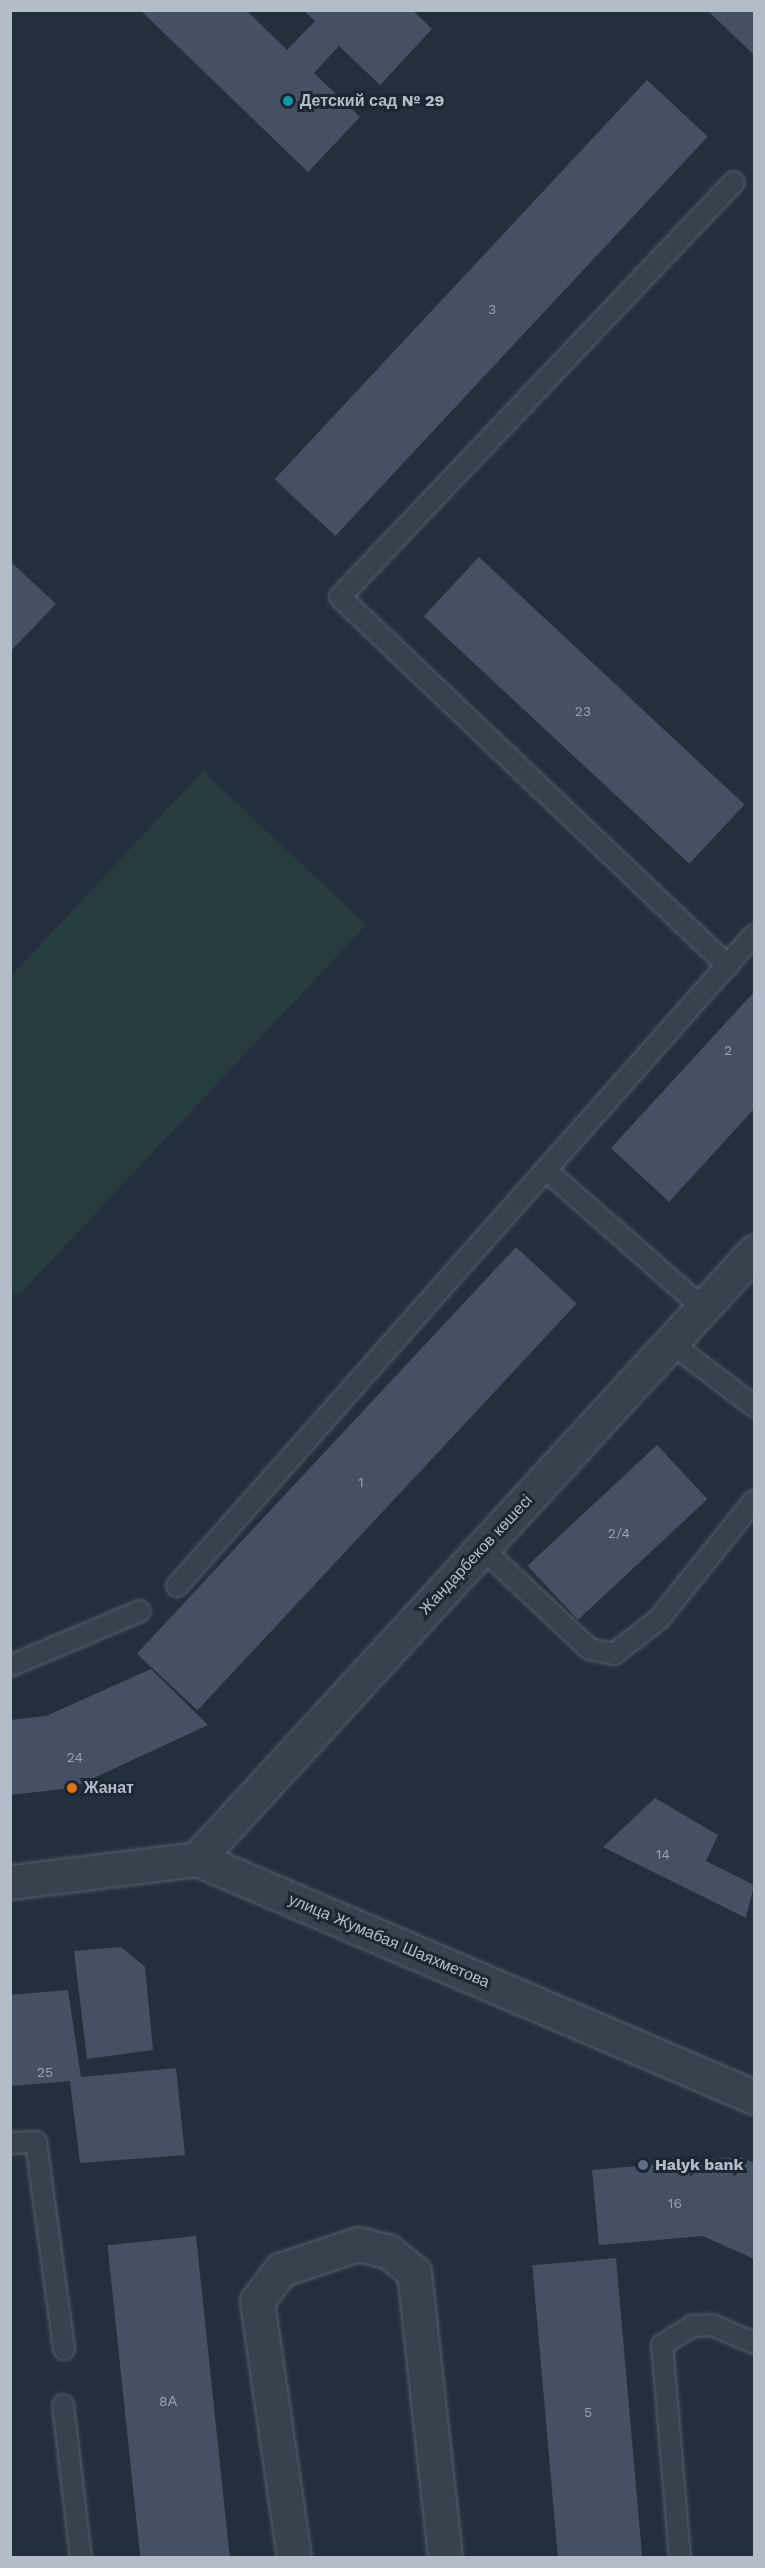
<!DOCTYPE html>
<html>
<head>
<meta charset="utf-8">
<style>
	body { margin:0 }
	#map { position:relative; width:765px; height:2568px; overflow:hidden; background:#242f3e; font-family:"Work Sans",sans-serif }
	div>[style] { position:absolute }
	.green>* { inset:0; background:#263c3f }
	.building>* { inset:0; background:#455162; transform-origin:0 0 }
	.roads { filter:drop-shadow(0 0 2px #565f6c) drop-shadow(0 0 2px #565f6c) }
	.service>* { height:20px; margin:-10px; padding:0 10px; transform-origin:10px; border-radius:10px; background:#38414e }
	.minor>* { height:33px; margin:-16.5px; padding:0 16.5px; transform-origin:16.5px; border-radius:16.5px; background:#38414e }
	.tertiary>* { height:33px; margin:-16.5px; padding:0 16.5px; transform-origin:16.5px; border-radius:16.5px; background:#38414e }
	.dots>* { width:16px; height:16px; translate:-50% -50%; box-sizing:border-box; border:3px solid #1d2633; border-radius:50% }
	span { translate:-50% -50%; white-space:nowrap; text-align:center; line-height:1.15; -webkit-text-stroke:6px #1d2633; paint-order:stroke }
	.number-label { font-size:14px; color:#98a1af }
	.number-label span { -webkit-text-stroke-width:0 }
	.poi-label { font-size:16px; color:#b4bcc9; font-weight:700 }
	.left { translate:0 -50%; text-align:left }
	.street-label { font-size:16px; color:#b4bcc9 }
	.frame { position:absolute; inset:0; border:12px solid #b4bcc9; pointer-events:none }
</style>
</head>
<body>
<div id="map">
	<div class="green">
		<div style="clip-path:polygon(203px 771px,366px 925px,18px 1296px,10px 1289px,11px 976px)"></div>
	</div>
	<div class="building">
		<div style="clip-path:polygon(140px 10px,246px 10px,287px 50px,315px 21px,303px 10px,412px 10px,432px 29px,380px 85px,339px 46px,314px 73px,360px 117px,308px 172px)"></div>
		<div style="clip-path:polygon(707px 10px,754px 10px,754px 55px)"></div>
		<div style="left:647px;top:80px;width:83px;height:546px;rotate:43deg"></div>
		<div style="left:479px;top:557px;width:363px;height:81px;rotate:43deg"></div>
		<div style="clip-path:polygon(10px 561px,56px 604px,10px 652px)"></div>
		<div style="clip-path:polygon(754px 992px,754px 1109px,669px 1202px,611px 1148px)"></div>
		<div style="left:516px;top:1247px;width:83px;height:556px;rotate:43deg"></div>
		<div style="left:657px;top:1445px;width:74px;height:177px;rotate:47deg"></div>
		<div style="clip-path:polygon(151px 1669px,208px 1725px,72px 1788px,10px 1795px,10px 1720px,46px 1716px)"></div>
		<div style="clip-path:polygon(655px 1798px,718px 1835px,706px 1861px,754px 1885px,746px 1918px,603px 1847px)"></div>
		<div style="clip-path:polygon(121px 1947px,145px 1967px,153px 2050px,87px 2059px,74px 1951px)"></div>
		<div style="clip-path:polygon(68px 1990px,81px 2077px,176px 2068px,185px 2155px,80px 2163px,70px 2081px,10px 2086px,10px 1995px)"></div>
		<div style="clip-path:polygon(740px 2157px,754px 2163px,754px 2259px,703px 2236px,599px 2245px,592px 2170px)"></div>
		<div style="left:196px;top:2236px;width:324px;height:89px;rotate:84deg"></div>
		<div style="left:616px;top:2258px;width:301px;height:84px;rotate:85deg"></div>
	</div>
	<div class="roads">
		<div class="service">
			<div style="left:728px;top:966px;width:535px;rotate:-136.44deg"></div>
			<div style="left:340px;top:597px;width:572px;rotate:-46.49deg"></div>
			<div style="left:546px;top:1170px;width:209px;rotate:41.3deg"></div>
			<div style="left:671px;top:1343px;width:104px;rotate:37.2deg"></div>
			<div style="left:482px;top:1548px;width:147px;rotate:43.3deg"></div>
			<div style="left:589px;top:1649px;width:25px;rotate:11deg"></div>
			<div style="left:614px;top:1654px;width:57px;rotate:-37.9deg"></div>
			<div style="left:659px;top:1619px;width:151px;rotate:-51.2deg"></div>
			<div style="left:177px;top:1586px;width:870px;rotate:-48.45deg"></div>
			<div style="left:10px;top:1666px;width:141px;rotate:-22.9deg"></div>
			<div style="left:10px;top:2143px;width:26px;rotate:-2deg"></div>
			<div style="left:36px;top:2142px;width:209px;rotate:82.3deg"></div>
			<div style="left:63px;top:2405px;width:154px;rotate:83.3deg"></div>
			<div style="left:680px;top:2558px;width:214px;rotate:-94.8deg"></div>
			<div style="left:662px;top:2345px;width:36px;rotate:-32deg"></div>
			<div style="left:692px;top:2326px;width:20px;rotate:-3deg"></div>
			<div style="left:712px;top:2325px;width:46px;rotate:23.2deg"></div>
		</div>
		<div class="minor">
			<div style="left:197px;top:1859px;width:824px;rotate:-47.46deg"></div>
			<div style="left:294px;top:2558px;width:260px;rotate:-98.2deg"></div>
			<div style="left:257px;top:2301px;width:39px;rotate:-53deg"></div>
			<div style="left:280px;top:2270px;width:82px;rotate:-18.4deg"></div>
			<div style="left:358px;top:2244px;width:32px;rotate:14deg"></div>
			<div style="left:389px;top:2252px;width:32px;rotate:39deg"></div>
			<div style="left:414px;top:2272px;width:288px;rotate:83.8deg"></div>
		</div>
		<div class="tertiary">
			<div style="left:10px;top:1882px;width:188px;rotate:-7deg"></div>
			<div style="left:197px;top:1859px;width:606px;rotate:23.14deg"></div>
		</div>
	</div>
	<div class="dots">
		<div style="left:288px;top:101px;background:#0f9aa8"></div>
		<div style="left:72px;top:1788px;background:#e8710a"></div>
		<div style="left:643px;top:2165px;background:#5c6f8a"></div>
	</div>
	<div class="number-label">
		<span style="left:492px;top:309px">3</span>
		<span style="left:583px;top:711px">23</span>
		<span style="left:728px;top:1050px">2</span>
		<span style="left:361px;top:1482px">1</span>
		<span style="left:619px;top:1533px">2/4</span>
		<span style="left:75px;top:1757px">24</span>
		<span style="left:663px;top:1854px">14</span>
		<span style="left:45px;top:2072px">25</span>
		<span style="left:675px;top:2203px">16</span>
		<span style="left:168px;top:2401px">8А</span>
		<span style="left:588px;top:2412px">5</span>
	</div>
	<div class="poi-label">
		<span class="left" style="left:300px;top:101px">Детский сад № 29</span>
		<span class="left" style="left:84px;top:1788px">Жанат</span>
		<span class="left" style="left:655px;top:2165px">Halyk bank</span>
	</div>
	<div class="street-label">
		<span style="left:476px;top:1555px;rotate:-47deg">Жандарбеков көшесі</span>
		<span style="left:389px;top:1941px;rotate:23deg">улица Жумабая Шаяхметова</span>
	</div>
	<div class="frame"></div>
</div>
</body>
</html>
